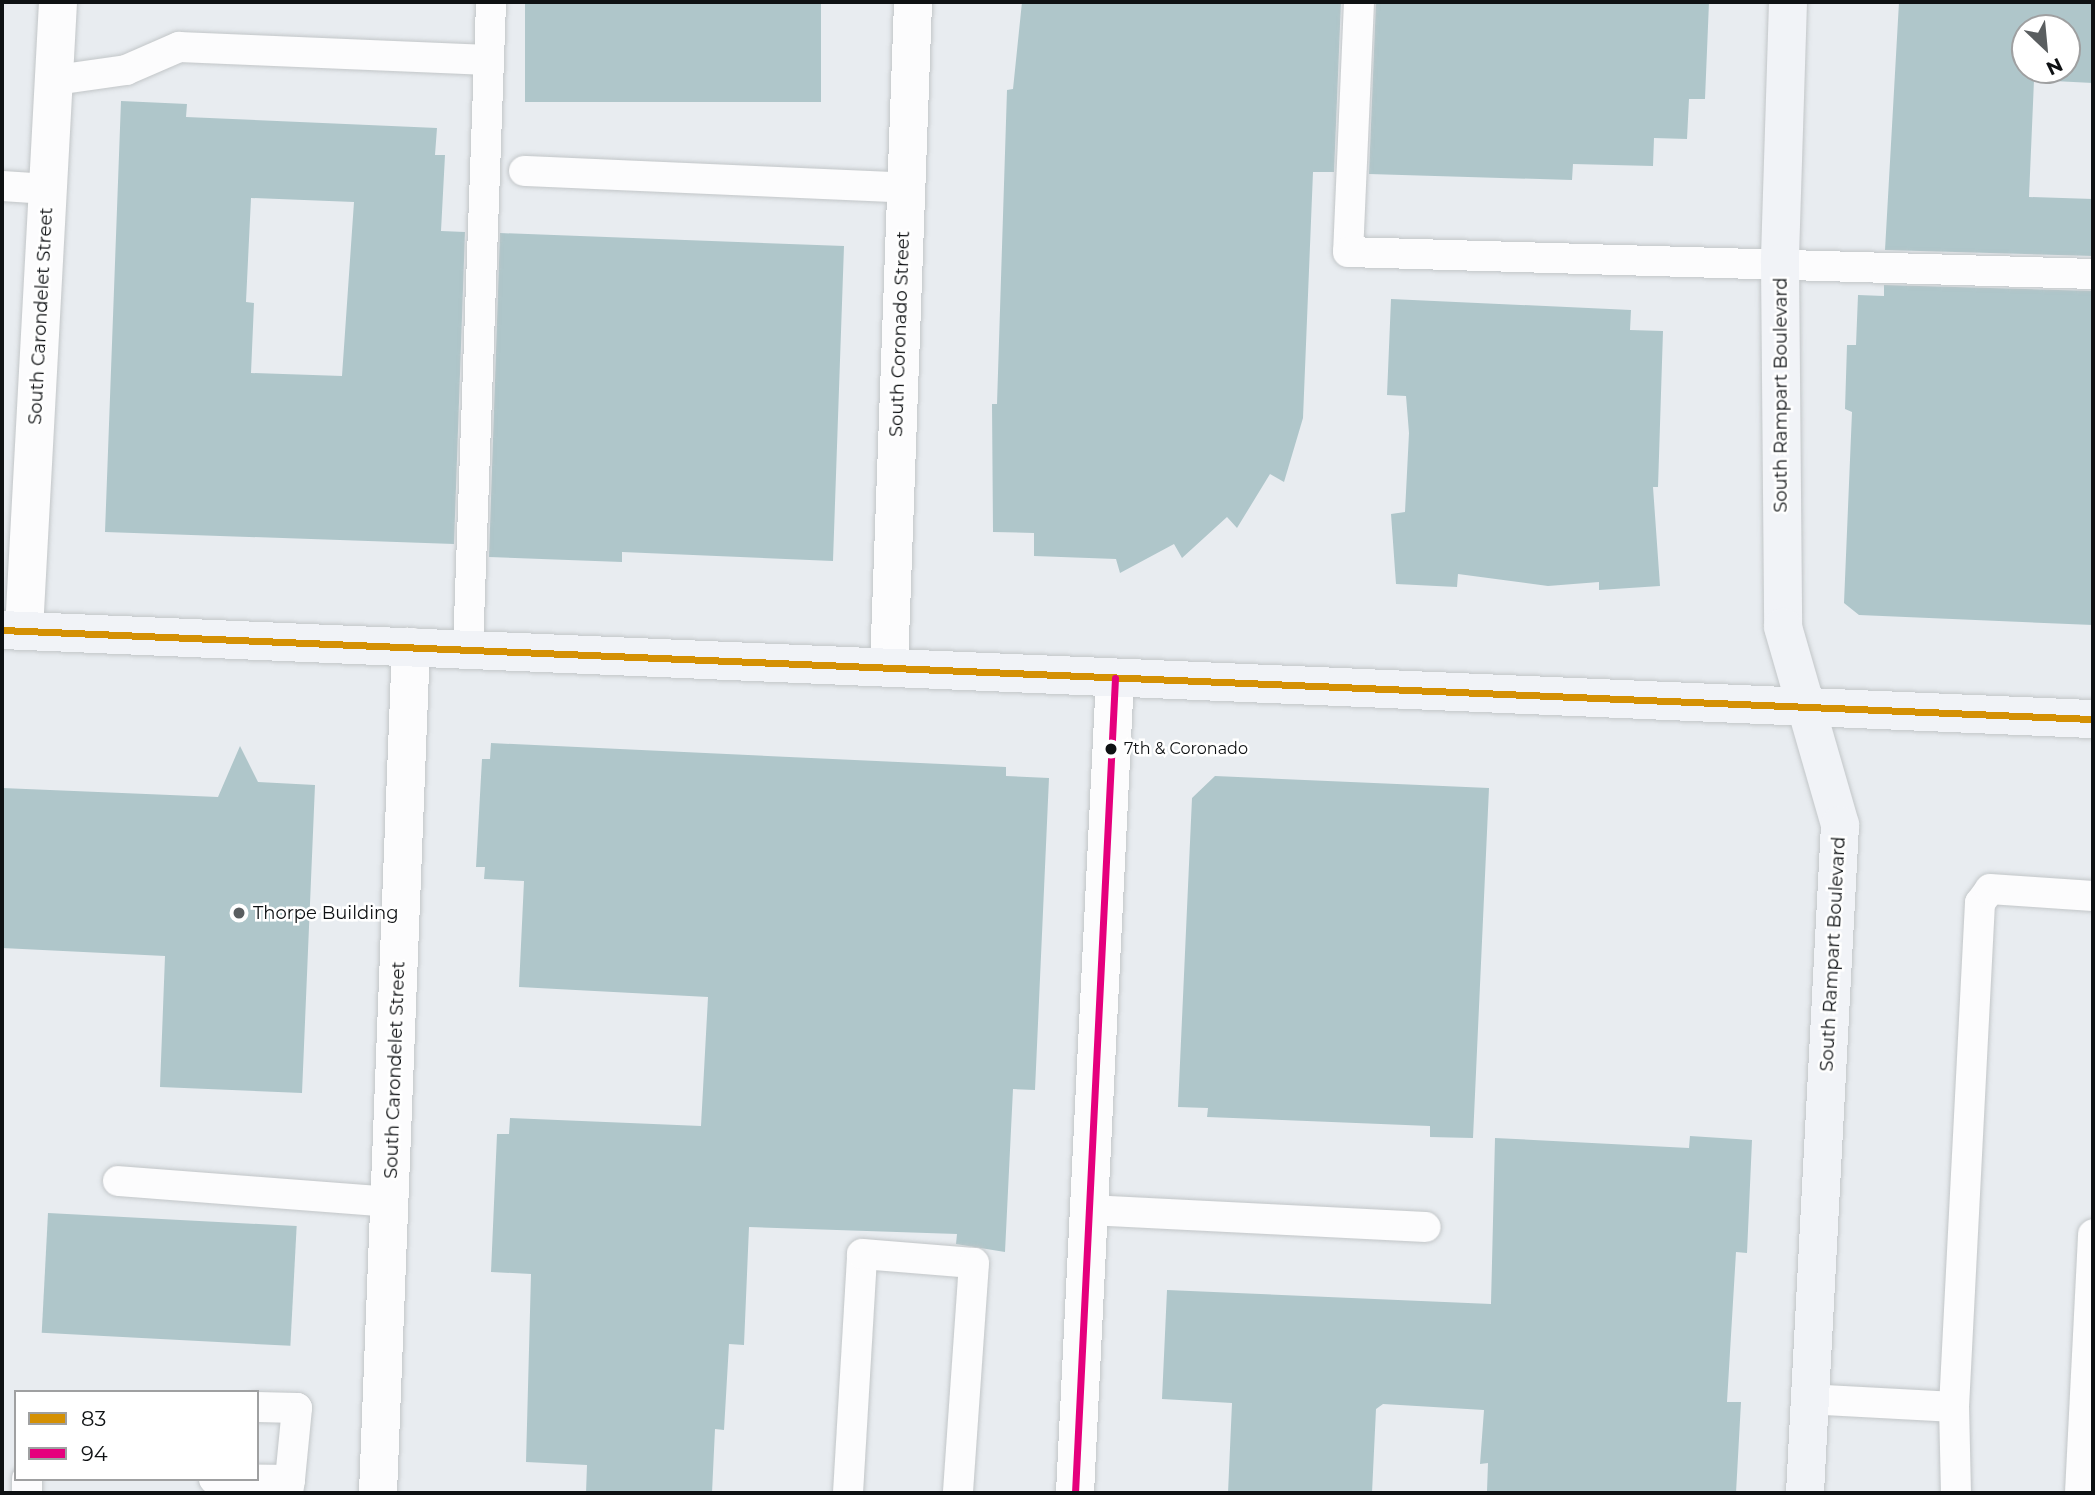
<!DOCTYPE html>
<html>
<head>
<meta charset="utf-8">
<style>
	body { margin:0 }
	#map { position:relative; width:2095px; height:1495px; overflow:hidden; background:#e8ecf0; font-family:Montserrat,sans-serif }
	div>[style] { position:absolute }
	.building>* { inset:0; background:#afc6ca; transform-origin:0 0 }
	.roads { filter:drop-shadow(0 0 2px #c2c6c8) drop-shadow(0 0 2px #c2c6c8) }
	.lane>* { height:30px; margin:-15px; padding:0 15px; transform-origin:15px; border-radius:15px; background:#fcfcfd }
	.street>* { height:38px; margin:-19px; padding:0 19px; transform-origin:19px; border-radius:19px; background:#fcfcfd }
	.secondary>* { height:38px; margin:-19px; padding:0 19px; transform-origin:19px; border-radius:19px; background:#f1f3f7 }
	.bus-1>* { height:7px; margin:-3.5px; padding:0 3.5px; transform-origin:3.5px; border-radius:3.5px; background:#d49003 }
	.bus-2>* { height:7px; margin:-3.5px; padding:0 3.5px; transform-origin:3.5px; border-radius:3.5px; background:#e5007d }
	.dots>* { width:19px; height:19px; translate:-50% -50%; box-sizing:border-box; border:4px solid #fff; border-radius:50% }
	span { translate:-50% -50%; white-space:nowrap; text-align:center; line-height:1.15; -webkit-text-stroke:5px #fff; paint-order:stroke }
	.bus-label { font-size:16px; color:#0e1113 }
	.left { translate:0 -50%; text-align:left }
	.street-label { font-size:18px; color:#0e1113 }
	.poi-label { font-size:18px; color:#0e1113 }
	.frame { position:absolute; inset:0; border:4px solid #0e1113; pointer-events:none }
	.legend { position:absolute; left:14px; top:1390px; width:245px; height:91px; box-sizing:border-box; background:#fff; border:2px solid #9fa0a1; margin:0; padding:9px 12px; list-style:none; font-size:21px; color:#0e1113 }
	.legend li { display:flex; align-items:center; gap:14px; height:35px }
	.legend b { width:35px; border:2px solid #9fa0a1 }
	.north { position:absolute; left:2011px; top:14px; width:70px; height:70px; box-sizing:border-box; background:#fff; border:2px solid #9fa0a1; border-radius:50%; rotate:154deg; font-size:19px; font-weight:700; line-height:28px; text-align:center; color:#0e1113 }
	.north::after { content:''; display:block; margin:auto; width:24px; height:32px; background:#5a5e60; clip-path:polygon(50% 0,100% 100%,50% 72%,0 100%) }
</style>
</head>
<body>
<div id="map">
	<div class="building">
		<div style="left:525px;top:2px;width:296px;height:100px"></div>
		<div style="clip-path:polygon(1022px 2px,1341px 2px,1334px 172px,1313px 172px,1303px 418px,1284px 482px,1270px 474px,1237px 528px,1227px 517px,1182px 558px,1174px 544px,1120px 573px,1116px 559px,1034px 556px,1034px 533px,993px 532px,992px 404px,997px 404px,1007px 90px,1013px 89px)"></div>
		<div style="clip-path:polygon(1376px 2px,1709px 2px,1705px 99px,1689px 99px,1687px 139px,1654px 138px,1653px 166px,1573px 164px,1572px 180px,1369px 174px)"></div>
		<div style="clip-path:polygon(evenodd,1899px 2px,2093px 2px,2093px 83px,2034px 80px,2029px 197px,2093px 199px,2093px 256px,1885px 250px,1899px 2px,2025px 28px,2067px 28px,2067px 70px,2025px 70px,2025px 28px)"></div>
		<div style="clip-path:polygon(evenodd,121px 101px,187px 104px,186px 117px,437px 128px,435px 155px,445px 155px,441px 231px,465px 232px,454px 544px,105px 532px,121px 101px,251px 198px,354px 202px,342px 376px,251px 373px,254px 303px,246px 302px,251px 198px)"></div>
		<div style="clip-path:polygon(500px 233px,844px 246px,833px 561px,622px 552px,622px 562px,489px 557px)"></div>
		<div style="clip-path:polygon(1884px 285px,2093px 291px,2093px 625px,1859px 615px,1844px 603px,1852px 412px,1845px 409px,1847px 345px,1856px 345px,1858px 295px,1884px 296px)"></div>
		<div style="clip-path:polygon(1391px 299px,1631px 310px,1630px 330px,1663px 331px,1658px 487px,1653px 487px,1660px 586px,1599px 590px,1599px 582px,1548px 586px,1458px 574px,1457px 587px,1396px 584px,1391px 514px,1405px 512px,1409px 433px,1406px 396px,1387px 395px)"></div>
		<div style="clip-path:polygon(491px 743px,1006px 767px,1006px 776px,1049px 778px,1035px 1090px,1013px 1089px,1005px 1252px,956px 1244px,957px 1234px,749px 1227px,744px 1345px,729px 1344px,724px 1430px,715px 1429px,712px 1493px,586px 1493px,587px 1465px,526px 1462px,531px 1274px,491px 1272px,497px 1134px,509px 1134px,510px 1118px,701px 1126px,708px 997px,519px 987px,524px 881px,484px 879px,485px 867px,476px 867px,482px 759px,490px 759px)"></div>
		<div style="clip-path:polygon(240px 746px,258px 782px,315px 785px,302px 1093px,160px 1087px,165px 956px,2px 948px,2px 788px,218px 797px)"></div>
		<div style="clip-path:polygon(1215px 776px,1489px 788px,1473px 1138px,1430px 1137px,1430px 1126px,1207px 1117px,1208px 1108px,1178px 1107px,1192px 798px)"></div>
		<div style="clip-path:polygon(1690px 1136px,1752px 1140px,1747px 1253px,1736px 1252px,1727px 1402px,1741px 1402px,1736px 1493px,1487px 1491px,1488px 1463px,1480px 1464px,1484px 1410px,1383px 1404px,1376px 1409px,1372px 1493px,1228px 1493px,1232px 1403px,1162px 1399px,1167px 1290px,1491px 1304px,1495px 1138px,1689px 1148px)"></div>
		<div style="left:48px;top:1213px;width:249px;height:120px;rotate:3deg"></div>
	</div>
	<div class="roads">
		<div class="lane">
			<div style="left:1359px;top:2px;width:250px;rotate:92.5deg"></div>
			<div style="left:1348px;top:252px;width:745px;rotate:1.69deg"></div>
			<div style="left:56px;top:80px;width:71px;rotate:-8.1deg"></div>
			<div style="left:126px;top:70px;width:58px;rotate:-23.5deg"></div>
			<div style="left:179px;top:47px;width:310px;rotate:2.4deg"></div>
			<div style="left:524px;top:171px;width:382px;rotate:2.5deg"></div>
			<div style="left:2px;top:186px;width:46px;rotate:3.7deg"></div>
			<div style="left:468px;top:649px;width:647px;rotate:-87.96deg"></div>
			<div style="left:118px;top:1181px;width:272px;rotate:4.4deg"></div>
			<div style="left:1089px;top:1210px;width:337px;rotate:2.9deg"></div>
			<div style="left:1807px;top:1399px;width:147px;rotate:3.1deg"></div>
			<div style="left:257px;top:1407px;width:40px;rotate:1.4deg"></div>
			<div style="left:297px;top:1408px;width:72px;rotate:95.6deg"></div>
			<div style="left:214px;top:1479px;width:76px;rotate:0.8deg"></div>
			<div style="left:290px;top:1480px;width:13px;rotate:99deg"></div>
			<div style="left:27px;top:1493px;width:14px;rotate:-90deg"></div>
			<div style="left:848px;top:1493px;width:239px;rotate:-86.6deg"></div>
			<div style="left:862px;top:1254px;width:112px;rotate:4.6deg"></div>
			<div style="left:974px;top:1263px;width:231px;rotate:94deg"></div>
			<div style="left:1956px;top:1493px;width:86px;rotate:-91.3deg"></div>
			<div style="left:1954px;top:1407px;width:505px;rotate:-87.05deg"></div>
			<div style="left:1980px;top:903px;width:17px;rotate:-54deg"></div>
			<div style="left:1990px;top:889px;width:103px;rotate:3.9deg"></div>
			<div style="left:2080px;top:1493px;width:259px;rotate:-87.1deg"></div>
		</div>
		<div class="street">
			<div style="left:24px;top:630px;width:629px;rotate:-86.9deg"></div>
			<div style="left:889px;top:667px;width:665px;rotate:-87.93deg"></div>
			<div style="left:378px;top:1493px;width:847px;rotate:-87.77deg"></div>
			<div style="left:1075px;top:1493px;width:816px;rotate:-87.19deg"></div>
		</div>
		<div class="secondary">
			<div style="left:1788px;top:2px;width:261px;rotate:91.8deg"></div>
			<div style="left:1780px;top:263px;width:364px;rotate:89.5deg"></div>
			<div style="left:1783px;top:627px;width:206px;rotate:73.9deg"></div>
			<div style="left:1840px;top:825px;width:669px;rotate:93deg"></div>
			<div style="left:2px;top:630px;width:2093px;rotate:2.44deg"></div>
		</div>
	</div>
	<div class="bus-1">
		<div style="left:2px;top:630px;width:2093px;rotate:2.44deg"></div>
	</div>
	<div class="bus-2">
		<div style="left:1075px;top:1493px;width:816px;rotate:-87.19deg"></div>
	</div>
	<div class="dots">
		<div style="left:1111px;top:749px;background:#0e1113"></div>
		<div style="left:239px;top:913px;background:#5a5e60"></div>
	</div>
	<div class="bus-label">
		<span class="left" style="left:1124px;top:749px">7th &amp; Coronado</span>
	</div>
	<div class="street-label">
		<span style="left:41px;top:316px;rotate:-87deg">South Carondelet Street</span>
		<span style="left:900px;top:334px;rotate:-88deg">South Coronado Street</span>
		<span style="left:1781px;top:395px;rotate:-90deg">South Rampart Boulevard</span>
		<span style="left:1833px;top:954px;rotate:-87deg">South Rampart Boulevard</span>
		<span style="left:395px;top:1070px;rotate:-88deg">South Carondelet Street</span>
	</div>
	<div class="poi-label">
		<span class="left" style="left:253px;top:913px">Thorpe Building</span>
	</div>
	<div class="frame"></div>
	<ul class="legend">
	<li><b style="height:9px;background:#d49003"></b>83</li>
	<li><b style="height:9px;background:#e5007d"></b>94</li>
	</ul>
	<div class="north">N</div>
</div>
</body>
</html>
